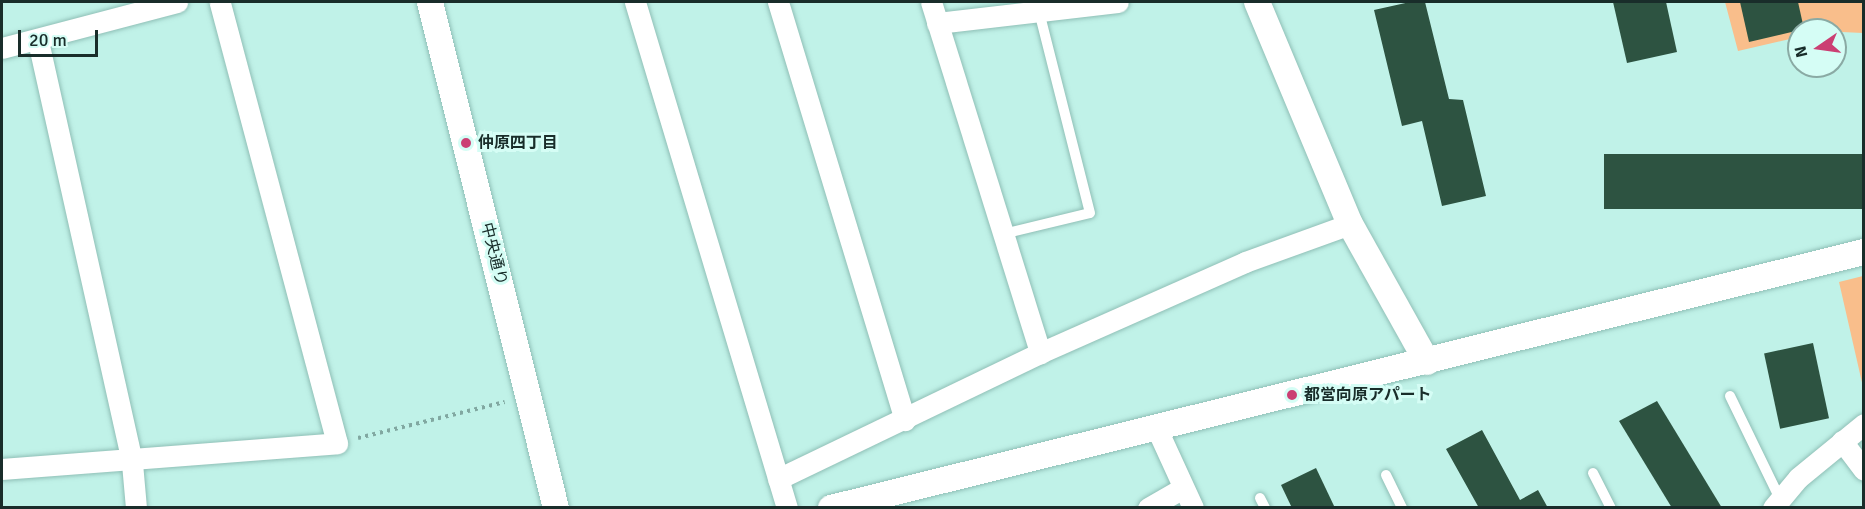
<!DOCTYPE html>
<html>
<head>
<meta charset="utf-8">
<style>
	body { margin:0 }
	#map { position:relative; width:1865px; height:509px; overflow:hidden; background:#c0f2e8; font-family:Signika,"Noto Sans JP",sans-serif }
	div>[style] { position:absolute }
	.green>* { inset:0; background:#f9be8b }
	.building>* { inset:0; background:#2d5341; transform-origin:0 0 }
	.path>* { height:4px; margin-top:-2px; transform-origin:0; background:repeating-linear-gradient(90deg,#81a8a1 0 3px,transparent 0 7.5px) }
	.roads { filter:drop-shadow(0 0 2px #8fbfb6) drop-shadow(0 0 2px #8fbfb6) }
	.service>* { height:10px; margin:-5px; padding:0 5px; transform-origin:5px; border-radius:5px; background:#fff }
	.minor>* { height:21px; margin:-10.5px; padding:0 10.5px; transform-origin:10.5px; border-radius:10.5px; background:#fff }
	.tertiary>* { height:26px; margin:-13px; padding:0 13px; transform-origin:13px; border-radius:13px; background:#fff }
	.dots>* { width:16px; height:16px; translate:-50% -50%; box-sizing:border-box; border:3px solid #d5fdf5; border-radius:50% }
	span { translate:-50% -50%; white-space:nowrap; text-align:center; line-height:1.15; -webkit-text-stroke:6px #d5fdf5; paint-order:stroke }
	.poi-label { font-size:16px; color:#192d2a; font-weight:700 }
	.left { translate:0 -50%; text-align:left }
	.street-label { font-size:16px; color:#192d2a }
	.frame { position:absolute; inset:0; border:3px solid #192d2a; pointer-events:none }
	.north { position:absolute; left:1787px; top:18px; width:60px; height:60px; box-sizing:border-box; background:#d5fdf5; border:2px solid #8aaaa4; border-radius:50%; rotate:257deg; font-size:16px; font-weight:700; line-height:24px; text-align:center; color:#192d2a }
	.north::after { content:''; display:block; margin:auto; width:21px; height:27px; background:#cb3f73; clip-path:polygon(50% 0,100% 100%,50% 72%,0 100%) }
	.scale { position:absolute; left:18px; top:30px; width:80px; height:27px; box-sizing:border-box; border:3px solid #192d2a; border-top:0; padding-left:8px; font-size:18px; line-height:21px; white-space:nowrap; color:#192d2a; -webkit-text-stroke:4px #d5fdf5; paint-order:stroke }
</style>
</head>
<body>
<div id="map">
	<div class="green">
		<div style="clip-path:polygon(1725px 2px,1863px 2px,1863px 33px,1799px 30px,1799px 37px,1738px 51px)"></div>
		<div style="clip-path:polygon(1863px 276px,1864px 276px,1863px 387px,1839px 282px)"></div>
	</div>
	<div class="building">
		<div style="clip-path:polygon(1410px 2px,1425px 2px,1449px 99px,1463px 100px,1486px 196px,1442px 206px,1422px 121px,1402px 126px,1374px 10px)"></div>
		<div style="clip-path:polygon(1613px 2px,1666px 2px,1677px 52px,1627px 63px)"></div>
		<div style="clip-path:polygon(1740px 2px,1798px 2px,1804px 29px,1749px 42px)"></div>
		<div style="left:1864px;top:154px;width:55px;height:260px;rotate:90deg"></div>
		<div style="left:1813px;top:343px;width:77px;height:50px;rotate:78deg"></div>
		<div style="clip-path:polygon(1657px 401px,1722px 508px,1672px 508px,1619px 421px)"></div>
		<div style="clip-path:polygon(1482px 430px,1520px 500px,1538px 490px,1548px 508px,1479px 508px,1446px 449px)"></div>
		<div style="clip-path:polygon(1316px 468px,1335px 508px,1292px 508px,1281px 485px)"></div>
	</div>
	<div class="path">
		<div style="left:358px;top:438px;width:151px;rotate:-13.8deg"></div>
	</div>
	<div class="roads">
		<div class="service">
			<div style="left:1003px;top:234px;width:89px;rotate:-13.6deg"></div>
			<div style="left:1090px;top:213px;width:208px;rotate:-104.2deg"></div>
			<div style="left:1730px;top:396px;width:114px;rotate:64.1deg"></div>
			<div style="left:1593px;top:473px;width:39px;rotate:63deg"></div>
			<div style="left:1386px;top:475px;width:37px;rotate:64deg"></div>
			<div style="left:1260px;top:498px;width:11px;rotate:63deg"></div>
		</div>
		<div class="minor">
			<div style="left:635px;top:2px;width:528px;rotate:73.28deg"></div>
			<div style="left:778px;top:2px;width:437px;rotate:73.1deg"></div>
			<div style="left:931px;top:2px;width:368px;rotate:72.7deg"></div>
			<div style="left:937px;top:23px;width:182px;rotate:-6.6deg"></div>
			<div style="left:38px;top:41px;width:432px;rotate:77.4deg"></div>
			<div style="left:132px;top:463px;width:45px;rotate:84.9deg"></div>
			<div style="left:2px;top:48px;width:181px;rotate:-14.7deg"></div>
			<div style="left:1156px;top:427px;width:89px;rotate:65.4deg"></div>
			<div style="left:1842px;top:441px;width:36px;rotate:53deg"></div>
			<div style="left:2px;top:469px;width:336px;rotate:-4.4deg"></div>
			<div style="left:337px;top:443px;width:456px;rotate:-104.9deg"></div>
			<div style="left:778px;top:479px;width:291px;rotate:-25.7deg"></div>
			<div style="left:1040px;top:353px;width:224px;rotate:-23.9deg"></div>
			<div style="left:1245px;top:262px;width:112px;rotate:-19.9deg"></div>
			<div style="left:1148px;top:508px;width:40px;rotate:-29.7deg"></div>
			<div style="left:1773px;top:508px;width:39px;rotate:-50deg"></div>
			<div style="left:1798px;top:478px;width:85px;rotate:-39.3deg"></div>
		</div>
		<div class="tertiary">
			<div style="left:430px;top:2px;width:521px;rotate:76.02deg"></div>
			<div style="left:1257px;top:2px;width:241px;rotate:67.3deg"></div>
			<div style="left:1350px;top:224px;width:158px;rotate:60.8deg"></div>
			<div style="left:831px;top:508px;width:1064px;rotate:-13.92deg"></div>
		</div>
	</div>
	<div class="dots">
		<div style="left:466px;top:143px;background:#cb3f73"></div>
		<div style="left:1292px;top:395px;background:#cb3f73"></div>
	</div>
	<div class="poi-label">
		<span class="left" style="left:478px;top:143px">仲原四丁目</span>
		<span class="left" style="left:1304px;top:395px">都営向原アパート</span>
	</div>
	<div class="street-label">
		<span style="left:494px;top:254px;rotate:76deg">中央通り</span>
	</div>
	<div class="frame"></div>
	<div class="north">N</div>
	<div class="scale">20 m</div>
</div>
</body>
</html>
